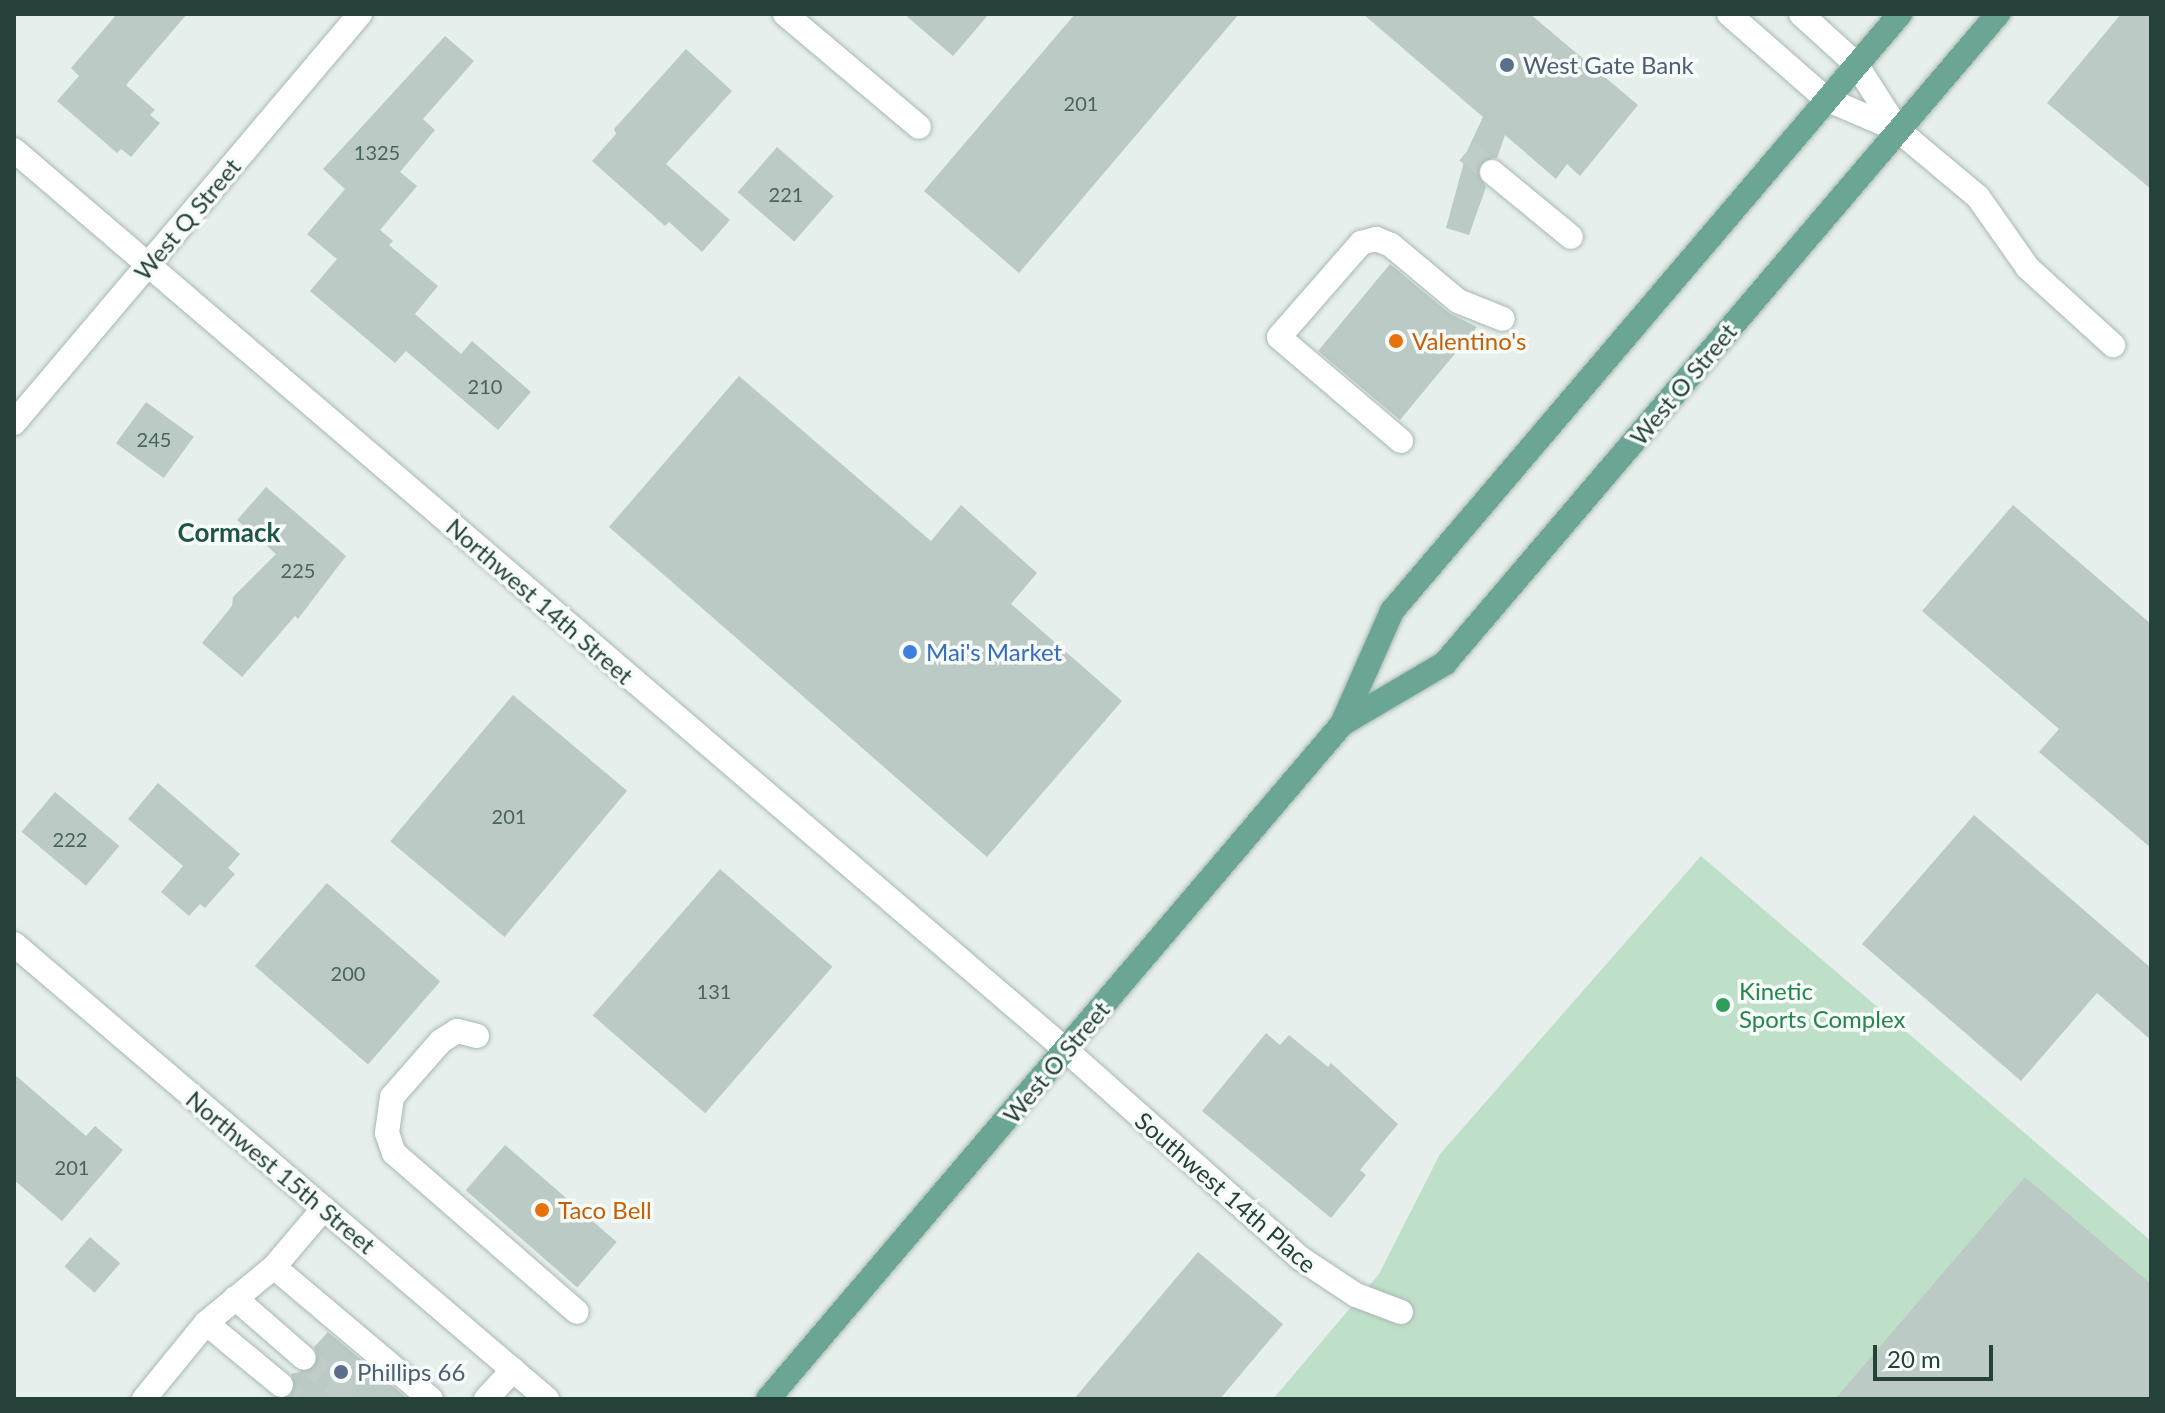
<!DOCTYPE html>
<html>
<head>
<meta charset="utf-8">
<style>
	body { margin:0 }
	#map { position:relative; width:2165px; height:1413px; overflow:hidden; background:#e6efeb; font-family:Lato,sans-serif }
	div>[style] { position:absolute }
	.green>* { inset:0; background:#bfe0c8 }
	.building>* { inset:0; background:#bbcac4; transform-origin:0 0 }
	.minor-tunnel>* { height:24px; margin-top:-12px; transform-origin:0; background:repeating-linear-gradient(90deg,#bfccc8 0 24px,transparent 0 36px) }
	.roads { filter:drop-shadow(0 0 2px #a8b8b2) drop-shadow(0 0 2px #a8b8b2) }
	.minor>* { height:24px; margin:-12px; padding:0 12px; transform-origin:12px; border-radius:12px; background:#fff }
	.major>* { height:24px; margin:-12px; padding:0 12px; transform-origin:12px; border-radius:12px; background:#6aa596 }
	.dots>* { width:22px; height:22px; translate:-50% -50%; box-sizing:border-box; border:4px solid #f7fbf9; border-radius:50% }
	span { translate:-50% -50%; white-space:nowrap; text-align:center; line-height:1.15; -webkit-text-stroke:7px #f7fbf9; paint-order:stroke }
	.number-label { font-size:20px; color:#4a645c }
	.number-label span { -webkit-text-stroke-width:0 }
	.service-label { font-size:24px; color:#4e5e75 }
	.left { translate:0 -50%; text-align:left }
	.street-label { font-size:24px; color:#24423a }
	.food-label { font-size:24px; color:#c56008 }
	.shop-label { font-size:24px; color:#366cbe }
	.leisure-label { font-size:24px; color:#27864d }
	.neighbourhood-label { font-size:26px; color:#1f5548; font-weight:700 }
	.frame { position:absolute; inset:0; border:16px solid #24423a; pointer-events:none }
	.scale { position:absolute; left:1873px; top:1345px; width:120px; height:36px; box-sizing:border-box; border:4px solid #24423a; border-top:0; padding-left:10px; font-size:24px; line-height:28px; white-space:nowrap; color:#24423a; -webkit-text-stroke:6px #f7fbf9; paint-order:stroke }
</style>
</head>
<body>
<div id="map">
	<div class="green">
		<div style="clip-path:polygon(1701px 856px,2151px 1241px,2151px 1399px,1273px 1399px,1379px 1274px,1440px 1154px)"></div>
	</div>
	<div class="building">
		<div style="clip-path:polygon(117px 14px,187px 14px,126px 85px,155px 110px,150px 115px,160px 123px,131px 157px,121px 149px,117px 153px,57px 101px,79px 76px,71px 68px)"></div>
		<div style="clip-path:polygon(904px 14px,989px 14px,953px 56px)"></div>
		<div style="clip-path:polygon(1075px 14px,1239px 14px,1019px 273px,924px 191px)"></div>
		<div style="clip-path:polygon(1363px 14px,1530px 14px,1638px 105px,1580px 176px,1567px 164px,1556px 179px,1505px 135px,1497px 158px,1486px 158px,1477px 169px,1486px 187px,1469px 235px,1446px 228px,1467px 151px,1483px 117px)"></div>
		<div style="clip-path:polygon(2121px 14px,2151px 14px,2151px 189px,2047px 103px)"></div>
		<div style="clip-path:polygon(445px 36px,474px 61px,423px 119px,435px 130px,400px 172px,417px 186px,380px 230px,393px 241px,389px 245px,438px 286px,415px 314px,461px 354px,472px 341px,531px 392px,498px 430px,406px 351px,395px 363px,310px 291px,337px 259px,307px 234px,345px 189px,323px 169px)"></div>
		<div style="clip-path:polygon(686px 49px,732px 91px,666px 164px,730px 220px,702px 252px,669px 222px,665px 226px,592px 161px,616px 134px,614px 129px)"></div>
		<div style="left:777px;top:147px;width:75px;height:60px;rotate:41deg"></div>
		<div style="clip-path:polygon(1390px 264px,1449px 313px,1477px 327px,1400px 420px,1318px 351px)"></div>
		<div style="clip-path:polygon(739px 376px,931px 541px,961px 505px,1037px 573px,1011px 604px,1122px 701px,987px 857px,609px 527px)"></div>
		<div style="left:146px;top:402px;width:59px;height:51px;rotate:36deg"></div>
		<div style="clip-path:polygon(266px 487px,346px 556px,298px 619px,295px 616px,242px 677px,202px 643px,232px 606px,233px 597px,276px 554px,237px 520px)"></div>
		<div style="clip-path:polygon(2013px 505px,2151px 624px,2151px 848px,2039px 752px,2059px 729px,1922px 611px)"></div>
		<div style="left:513px;top:695px;width:149px;height:191px;rotate:40deg"></div>
		<div style="clip-path:polygon(158px 783px,240px 854px,228px 868px,235px 874px,205px 908px,200px 904px,189px 916px,161px 892px,183px 866px,128px 819px)"></div>
		<div style="left:55px;top:792px;width:84px;height:52px;rotate:40deg"></div>
		<div style="clip-path:polygon(1974px 815px,2151px 968px,2151px 1040px,2097px 993px,2021px 1081px,1862px 944px)"></div>
		<div style="left:720px;top:869px;width:149px;height:194px;rotate:41deg"></div>
		<div style="left:327px;top:883px;width:150px;height:110px;rotate:41deg"></div>
		<div style="clip-path:polygon(1266px 1033px,1280px 1045px,1289px 1035px,1328px 1067px,1331px 1063px,1398px 1124px,1360px 1170px,1366px 1175px,1331px 1218px,1202px 1111px)"></div>
		<div style="clip-path:polygon(14px 1074px,86px 1136px,95px 1126px,123px 1150px,62px 1221px,14px 1180px)"></div>
		<div style="left:505px;top:1145px;width:148px;height:60px;rotate:41deg"></div>
		<div style="clip-path:polygon(2025px 1177px,2151px 1284px,2151px 1399px,1835px 1399px)"></div>
		<div style="left:90px;top:1237px;width:40px;height:39px;rotate:41deg"></div>
		<div style="clip-path:polygon(1198px 1252px,1283px 1324px,1220px 1399px,1074px 1399px)"></div>
		<div style="clip-path:polygon(328px 1332px,408px 1399px,286px 1399px,296px 1388px,291px 1374px,315px 1368px,319px 1360px,314px 1347px)"></div>
	</div>
	<div class="minor-tunnel">
		<div style="left:1467px;top:151px;width:33px;rotate:40deg"></div>
		<div style="left:304px;top:1358px;width:64px;rotate:39.9deg"></div>
		<div style="left:281px;top:1385px;width:21px;rotate:41deg"></div>
	</div>
	<div class="roads">
		<div class="minor">
			<div style="left:785px;top:14px;width:175px;rotate:40.1deg"></div>
			<div style="left:1729px;top:14px;width:129px;rotate:41.2deg"></div>
			<div style="left:1826px;top:99px;width:78px;rotate:23.3deg"></div>
			<div style="left:1801px;top:14px;width:74px;rotate:42.3deg"></div>
			<div style="left:1856px;top:64px;width:78px;rotate:57.5deg"></div>
			<div style="left:1898px;top:130px;width:104px;rotate:39.9deg"></div>
			<div style="left:1978px;top:197px;width:87px;rotate:54.8deg"></div>
			<div style="left:2028px;top:268px;width:115px;rotate:42.2deg"></div>
			<div style="left:14px;top:150px;width:1386px;rotate:40.55deg"></div>
			<div style="left:1067px;top:1051px;width:312px;rotate:41.6deg"></div>
			<div style="left:1300px;top:1258px;width:67px;rotate:33.5deg"></div>
			<div style="left:1356px;top:1295px;width:48px;rotate:20.7deg"></div>
			<div style="left:1492px;top:172px;width:102px;rotate:39.4deg"></div>
			<div style="left:14px;top:423px;width:536px;rotate:-49.77deg"></div>
			<div style="left:1401px;top:441px;width:160px;rotate:-139.6deg"></div>
			<div style="left:1279px;top:337px;width:125px;rotate:-48.9deg"></div>
			<div style="left:1361px;top:243px;width:16px;rotate:-15deg"></div>
			<div style="left:1376px;top:239px;width:16px;rotate:22deg"></div>
			<div style="left:1391px;top:245px;width:87px;rotate:39.9deg"></div>
			<div style="left:1458px;top:301px;width:48px;rotate:21.8deg"></div>
			<div style="left:14px;top:944px;width:701px;rotate:40.49deg"></div>
			<div style="left:477px;top:1036px;width:21px;rotate:-166deg"></div>
			<div style="left:457px;top:1031px;width:19px;rotate:148deg"></div>
			<div style="left:441px;top:1041px;width:74px;rotate:131.2deg"></div>
			<div style="left:392px;top:1097px;width:36px;rotate:98deg"></div>
			<div style="left:387px;top:1133px;width:21px;rotate:71deg"></div>
			<div style="left:394px;top:1153px;width:242px;rotate:41deg"></div>
			<div style="left:274px;top:1267px;width:205px;rotate:40.1deg"></div>
			<div style="left:235px;top:1298px;width:91px;rotate:41deg"></div>
			<div style="left:281px;top:1385px;width:97px;rotate:-140.4deg"></div>
			<div style="left:206px;top:1323px;width:88px;rotate:-39.5deg"></div>
			<div style="left:274px;top:1267px;width:77px;rotate:-49.7deg"></div>
			<div style="left:144px;top:1399px;width:98px;rotate:-50.8deg"></div>
			<div style="left:486px;top:1399px;width:40px;rotate:-47deg"></div>
		</div>
		<div class="major">
			<div style="left:1342px;top:724px;width:120px;rotate:-30.6deg"></div>
			<div style="left:1445px;top:663px;width:853px;rotate:-49.57deg"></div>
			<div style="left:768px;top:1399px;width:886px;rotate:-49.62deg"></div>
			<div style="left:1342px;top:724px;width:124px;rotate:-66.1deg"></div>
			<div style="left:1392px;top:611px;width:784px;rotate:-49.6deg"></div>
		</div>
	</div>
	<div class="dots">
		<div style="left:1507px;top:65px;background:#5c6f8a"></div>
		<div style="left:1396px;top:341px;background:#e8710a"></div>
		<div style="left:910px;top:652px;background:#3f7fe0"></div>
		<div style="left:1723px;top:1005px;background:#2e9e5b"></div>
		<div style="left:542px;top:1210px;background:#e8710a"></div>
		<div style="left:341px;top:1372px;background:#5c6f8a"></div>
	</div>
	<div class="number-label">
		<span style="left:1081px;top:103px">201</span>
		<span style="left:377px;top:152px">1325</span>
		<span style="left:786px;top:194px">221</span>
		<span style="left:485px;top:386px">210</span>
		<span style="left:154px;top:439px">245</span>
		<span style="left:298px;top:570px">225</span>
		<span style="left:509px;top:816px">201</span>
		<span style="left:70px;top:839px">222</span>
		<span style="left:348px;top:973px">200</span>
		<span style="left:714px;top:991px">131</span>
		<span style="left:72px;top:1167px">201</span>
	</div>
	<div class="service-label">
		<span class="left" style="left:1523px;top:65px">West Gate Bank</span>
		<span class="left" style="left:357px;top:1372px">Phillips 66</span>
	</div>
	<div class="street-label">
		<span style="left:187px;top:219px;rotate:-50deg">West Q Street</span>
		<span style="left:1683px;top:384px;rotate:-50deg">West O Street</span>
		<span style="left:540px;top:601px;rotate:41deg">Northwest 14th Street</span>
		<span style="left:1056px;top:1062px;rotate:-50deg">West O Street</span>
		<span style="left:281px;top:1172px;rotate:40deg">Northwest 15th Street</span>
		<span style="left:1226px;top:1192px;rotate:41deg">Southwest 14th Place</span>
	</div>
	<div class="food-label">
		<span class="left" style="left:1412px;top:341px">Valentino's</span>
		<span class="left" style="left:558px;top:1210px">Taco Bell</span>
	</div>
	<div class="shop-label">
		<span class="left" style="left:926px;top:652px">Mai's Market</span>
	</div>
	<div class="leisure-label">
		<span class="left" style="left:1739px;top:1005px">Kinetic<br>Sports Complex</span>
	</div>
	<div class="neighbourhood-label">
		<span style="left:229px;top:533px">Cormack</span>
	</div>
	<div class="frame"></div>
	<div class="scale">20 m</div>
</div>
</body>
</html>
